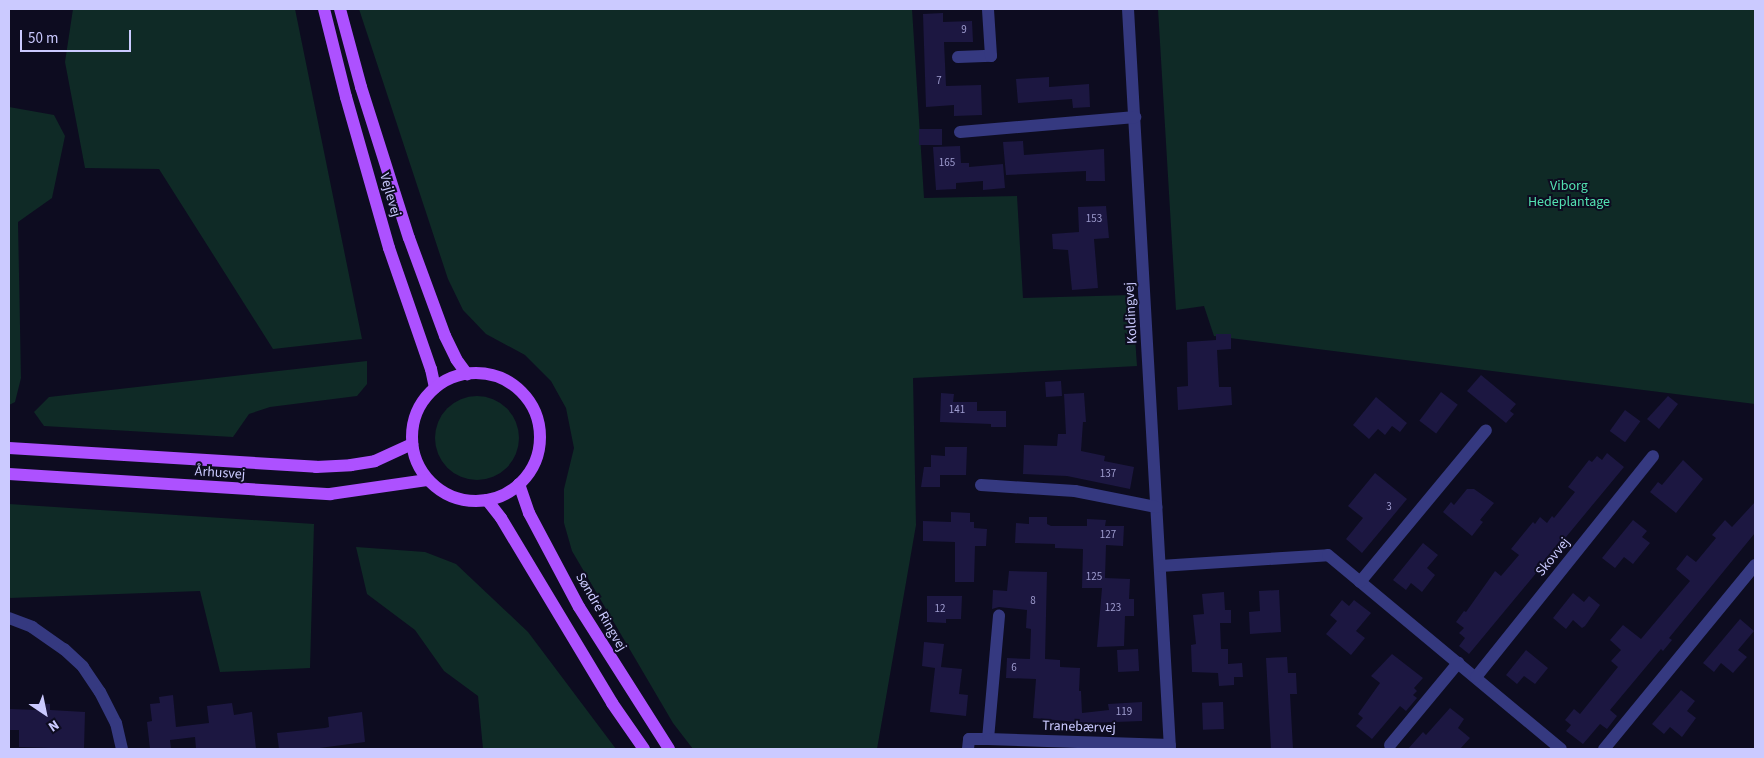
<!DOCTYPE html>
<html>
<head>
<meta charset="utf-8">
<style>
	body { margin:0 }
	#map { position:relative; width:1764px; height:758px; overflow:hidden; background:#0d0c20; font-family:"Source Sans 3",sans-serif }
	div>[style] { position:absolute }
	.green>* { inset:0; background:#0f2a26 }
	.round { border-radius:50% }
	.building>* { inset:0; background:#1c1741; transform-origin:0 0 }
	.minor>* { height:12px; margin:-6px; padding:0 6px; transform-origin:6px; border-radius:6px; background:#353980 }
	.major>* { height:12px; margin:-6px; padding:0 6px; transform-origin:6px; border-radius:6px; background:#ad51ff }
	.major>.ring { margin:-6px; padding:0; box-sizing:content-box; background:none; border:12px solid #ad51ff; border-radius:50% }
	span { translate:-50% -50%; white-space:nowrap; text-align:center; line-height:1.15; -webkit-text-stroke:4px #0d0c20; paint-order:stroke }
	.number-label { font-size:11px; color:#9f9dd0 }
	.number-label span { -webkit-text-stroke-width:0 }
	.park-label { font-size:14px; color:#53e2b1 }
	.street-label { font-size:14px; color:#cbcaff }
	.frame { position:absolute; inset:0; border:10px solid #cbcaff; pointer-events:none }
	.north { position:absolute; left:20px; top:688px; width:50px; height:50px; -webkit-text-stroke:4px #0d0c20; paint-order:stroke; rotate:146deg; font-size:14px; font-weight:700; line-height:20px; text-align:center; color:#cbcaff }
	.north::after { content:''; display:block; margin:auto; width:18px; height:22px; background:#cbcaff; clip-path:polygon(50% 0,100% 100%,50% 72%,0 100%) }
	.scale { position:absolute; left:20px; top:30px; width:111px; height:22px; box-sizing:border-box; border:2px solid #cbcaff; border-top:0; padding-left:6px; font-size:15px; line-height:18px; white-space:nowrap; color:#cbcaff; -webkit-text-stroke:4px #0d0c20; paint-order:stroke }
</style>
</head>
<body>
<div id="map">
	<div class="green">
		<div style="clip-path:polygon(73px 9px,295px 9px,362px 339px,273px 349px,159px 169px,85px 168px,65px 62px)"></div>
		<div style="clip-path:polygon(359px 9px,912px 9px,924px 198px,1017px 196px,1023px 298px,1132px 295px,1137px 366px,913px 378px,916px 525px,877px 749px,693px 749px,673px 723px,572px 551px,564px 523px,564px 489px,574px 448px,566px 408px,551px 381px,525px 355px,486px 334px,463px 310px,448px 279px)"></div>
		<div style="clip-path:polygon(1158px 9px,1755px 9px,1755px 404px,1214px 336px,1204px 306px,1176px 310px)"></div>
		<div style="clip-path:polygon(9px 107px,54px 115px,65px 136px,52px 198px,18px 222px,21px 378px,15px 402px,9px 405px)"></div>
		<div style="clip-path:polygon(367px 361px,367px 384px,357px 396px,270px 407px,249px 414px,233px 437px,44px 426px,34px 412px,49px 397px)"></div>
		<div class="round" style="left:435px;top:396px;width:84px;height:84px"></div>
		<div style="clip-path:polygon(9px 504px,314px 524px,310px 668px,220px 672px,200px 591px,9px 598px)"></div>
		<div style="clip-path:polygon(356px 547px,425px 552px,456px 564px,528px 632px,616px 749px,483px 749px,478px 696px,444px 671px,415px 630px,367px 594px)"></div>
	</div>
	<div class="building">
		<div style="clip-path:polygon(943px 13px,943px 22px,972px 21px,973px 42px,944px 42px,946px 86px,981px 85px,982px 115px,954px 116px,954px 105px,926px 107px,923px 14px)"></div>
		<div style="clip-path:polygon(1049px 77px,1049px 87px,1089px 84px,1090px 107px,1073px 108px,1072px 99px,1018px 103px,1016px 79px)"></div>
		<div style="left:942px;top:129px;width:16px;height:23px;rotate:90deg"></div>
		<div style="clip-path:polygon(1023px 141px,1024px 155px,1104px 149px,1105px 181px,1086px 181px,1086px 171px,1006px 175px,1003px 142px)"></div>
		<div style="clip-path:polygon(960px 146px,961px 163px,969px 163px,969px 167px,1003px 164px,1005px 188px,983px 190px,983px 181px,956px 183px,956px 189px,936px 190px,933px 147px)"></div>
		<div style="clip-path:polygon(1106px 206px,1109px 238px,1094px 239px,1098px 288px,1072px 290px,1068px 250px,1053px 249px,1052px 234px,1079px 232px,1078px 207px)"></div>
		<div style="clip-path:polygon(1216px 334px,1231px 334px,1231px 349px,1217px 350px,1219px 387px,1231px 387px,1232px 405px,1178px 410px,1177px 387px,1188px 386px,1187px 342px,1216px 340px)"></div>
		<div style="clip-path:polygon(1481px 375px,1516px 404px,1510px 411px,1514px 414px,1506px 423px,1467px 391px)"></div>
		<div style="left:1061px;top:381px;width:15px;height:16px;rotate:86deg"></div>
		<div style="left:1441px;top:392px;width:21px;height:36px;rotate:37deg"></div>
		<div style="clip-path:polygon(941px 393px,954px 394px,953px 402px,977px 402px,977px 411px,1006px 411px,1006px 427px,991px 427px,991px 424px,940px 422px)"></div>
		<div style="clip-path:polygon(1084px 393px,1086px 422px,1083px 422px,1081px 451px,1105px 456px,1104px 461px,1134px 467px,1130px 489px,1067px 476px,1023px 474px,1024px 445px,1057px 446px,1058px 434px,1066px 434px,1064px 394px)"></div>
		<div style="clip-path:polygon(1668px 396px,1678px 404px,1659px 429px,1647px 419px)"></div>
		<div style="clip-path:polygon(1376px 397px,1407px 423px,1400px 432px,1392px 426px,1385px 435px,1378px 429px,1369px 439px,1353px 425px)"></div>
		<div style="left:1625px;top:410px;width:19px;height:26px;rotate:36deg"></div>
		<div style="clip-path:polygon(945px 447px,967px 447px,966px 475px,940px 475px,940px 487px,921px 487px,924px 467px,931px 467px,931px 455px,945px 456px)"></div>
		<div style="clip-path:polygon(1607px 453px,1624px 467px,1469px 654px,1459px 646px,1465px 638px,1459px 633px,1464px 628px,1456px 622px,1464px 611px,1466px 612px,1495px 571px,1501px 576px,1519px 555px,1511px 549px,1533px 522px,1535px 524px,1540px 517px,1547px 523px,1552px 516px,1554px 518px,1575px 492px,1568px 487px,1589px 460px,1592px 462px,1597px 456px,1602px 460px)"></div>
		<div style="clip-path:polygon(1683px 460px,1703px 479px,1676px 513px,1650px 492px,1658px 482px,1662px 485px)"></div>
		<div style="clip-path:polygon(1375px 473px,1407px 499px,1362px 553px,1346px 539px,1363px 518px,1348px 506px)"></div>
		<div style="clip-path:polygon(1467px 489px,1474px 489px,1494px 503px,1480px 520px,1483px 522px,1472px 536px,1443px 512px,1451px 502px,1454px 505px)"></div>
		<div style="clip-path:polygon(1755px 502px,1755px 533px,1669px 638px,1672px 640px,1663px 651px,1661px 649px,1610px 710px,1617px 716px,1607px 729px,1600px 724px,1583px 744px,1566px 731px,1571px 725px,1565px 720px,1574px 709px,1580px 714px,1618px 667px,1611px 661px,1621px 650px,1610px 640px,1623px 625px,1641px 639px,1690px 581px,1676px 569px,1687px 555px,1696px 562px,1716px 538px,1712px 535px,1725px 520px,1732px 527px)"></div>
		<div style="clip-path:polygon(951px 512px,970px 513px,970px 522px,974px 522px,974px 528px,987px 529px,986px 546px,975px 546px,974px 582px,955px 582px,955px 542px,923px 541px,923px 521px,951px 522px)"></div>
		<div style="clip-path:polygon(1029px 517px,1047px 517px,1047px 524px,1051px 526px,1087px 526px,1087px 519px,1106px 520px,1105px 526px,1124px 526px,1123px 546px,1106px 545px,1105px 578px,1130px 579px,1129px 599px,1134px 599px,1134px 616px,1125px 616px,1124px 646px,1097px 647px,1102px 588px,1082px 588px,1083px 549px,1055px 548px,1055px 544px,1015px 543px,1016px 523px,1029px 524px)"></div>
		<div style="clip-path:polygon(1633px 520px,1647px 531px,1642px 537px,1650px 543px,1633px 564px,1624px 557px,1615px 568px,1602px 558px)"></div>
		<div style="clip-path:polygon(1423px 543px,1438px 555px,1427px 568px,1435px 575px,1422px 592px,1411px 583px,1406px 590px,1393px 580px)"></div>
		<div style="clip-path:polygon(1009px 571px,1047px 572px,1045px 659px,1060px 660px,1060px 667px,1080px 668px,1079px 691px,1081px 691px,1082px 713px,1109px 710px,1108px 704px,1142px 702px,1142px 721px,1088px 723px,1033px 718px,1036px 679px,1006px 678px,1007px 658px,1030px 659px,1031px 629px,1026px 628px,1027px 610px,999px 607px,992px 609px,993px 590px,1007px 591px)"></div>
		<div style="clip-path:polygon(1279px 590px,1281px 632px,1250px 634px,1249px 612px,1260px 611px,1259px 591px)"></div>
		<div style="clip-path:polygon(1224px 592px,1225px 610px,1231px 610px,1231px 623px,1220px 623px,1221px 649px,1228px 649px,1228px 664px,1242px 663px,1243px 677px,1234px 677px,1234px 685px,1219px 686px,1218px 673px,1192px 672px,1191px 645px,1196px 644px,1193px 615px,1204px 614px,1202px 594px)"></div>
		<div style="clip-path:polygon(1573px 593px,1584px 602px,1589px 596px,1600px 605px,1585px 626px,1582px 628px,1573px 620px,1566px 629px,1553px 618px)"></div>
		<div style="clip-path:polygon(927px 596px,962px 596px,961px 619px,946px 619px,946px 623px,927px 622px)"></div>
		<div style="clip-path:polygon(1342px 600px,1349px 606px,1354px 600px,1371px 613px,1356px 631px,1365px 638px,1351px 655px,1326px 634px,1337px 621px,1330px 615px)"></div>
		<div style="clip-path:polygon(1740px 619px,1754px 631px,1738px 650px,1747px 657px,1733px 673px,1721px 663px,1714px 672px,1703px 663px)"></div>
		<div style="clip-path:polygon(924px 642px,944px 644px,941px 667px,962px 669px,959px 694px,968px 695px,966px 716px,930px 712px,935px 668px,922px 666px)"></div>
		<div style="left:1138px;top:649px;width:22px;height:21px;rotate:87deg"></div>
		<div style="clip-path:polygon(1526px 650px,1548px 668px,1535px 684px,1524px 676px,1517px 684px,1506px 675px)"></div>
		<div style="clip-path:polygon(1392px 654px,1423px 678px,1414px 688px,1417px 691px,1413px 695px,1417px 698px,1406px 711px,1400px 706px,1372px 739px,1356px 726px,1363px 718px,1358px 714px,1380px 683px,1371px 676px)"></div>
		<div style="clip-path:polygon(1287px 657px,1288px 673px,1296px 673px,1297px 694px,1290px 694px,1293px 749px,1271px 749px,1266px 658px)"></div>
		<div style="clip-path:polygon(1681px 690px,1695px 701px,1687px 711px,1696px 718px,1682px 737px,1670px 727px,1664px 734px,1652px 724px)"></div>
		<div style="clip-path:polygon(173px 695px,176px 727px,209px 723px,207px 706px,232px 703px,234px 715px,252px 712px,256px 749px,196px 749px,195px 737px,170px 740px,171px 749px,150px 749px,147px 722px,152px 721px,150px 704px,160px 703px,159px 697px)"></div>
		<div style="left:1223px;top:702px;width:27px;height:21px;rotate:88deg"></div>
		<div style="clip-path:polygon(38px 703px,50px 704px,50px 710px,85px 712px,84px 749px,19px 747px,19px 730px,9px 730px,9px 709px,37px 710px)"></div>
		<div style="clip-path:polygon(1450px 708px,1464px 719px,1458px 728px,1470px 738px,1460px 749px,1408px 749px,1423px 732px,1426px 735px)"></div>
		<div style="clip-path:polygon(362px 712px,365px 742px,312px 749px,279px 749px,277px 733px,325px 728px,329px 727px,328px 717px)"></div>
	</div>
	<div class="minor">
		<div style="left:1128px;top:9px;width:741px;rotate:86.75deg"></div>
		<div style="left:958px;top:57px;width:33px;rotate:-2deg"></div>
		<div style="left:991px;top:56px;width:47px;rotate:-93.7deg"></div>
		<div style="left:960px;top:132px;width:176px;rotate:-4.9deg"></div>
		<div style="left:981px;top:485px;width:94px;rotate:3.7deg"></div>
		<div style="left:1075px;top:491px;width:83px;rotate:11.2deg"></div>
		<div style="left:1160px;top:566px;width:168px;rotate:-3.7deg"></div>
		<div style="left:1328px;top:555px;width:303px;rotate:39.8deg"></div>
		<div style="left:1360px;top:582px;width:197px;rotate:-50.3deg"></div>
		<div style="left:9px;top:618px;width:25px;rotate:21deg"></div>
		<div style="left:32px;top:627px;width:39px;rotate:35deg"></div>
		<div style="left:64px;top:649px;width:26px;rotate:43deg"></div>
		<div style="left:83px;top:667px;width:30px;rotate:56deg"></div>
		<div style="left:100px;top:692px;width:35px;rotate:63deg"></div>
		<div style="left:116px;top:723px;width:27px;rotate:77deg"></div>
		<div style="left:1476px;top:677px;width:283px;rotate:-51.3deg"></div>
		<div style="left:988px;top:739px;width:124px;rotate:-84.9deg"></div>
		<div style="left:1390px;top:745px;width:107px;rotate:-50.3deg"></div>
		<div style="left:968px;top:749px;width:10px;rotate:-84deg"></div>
		<div style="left:969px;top:739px;width:19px"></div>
		<div style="left:988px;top:739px;width:182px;rotate:1.9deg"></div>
		<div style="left:1604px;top:749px;width:238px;rotate:-50.6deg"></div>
	</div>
	<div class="major">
		<div style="left:324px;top:9px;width:91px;rotate:76deg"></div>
		<div style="left:346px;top:97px;width:157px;rotate:74.1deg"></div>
		<div style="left:389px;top:248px;width:128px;rotate:70.9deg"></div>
		<div style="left:431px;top:369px;width:19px;rotate:78deg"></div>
		<div style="left:340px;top:9px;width:81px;rotate:74.9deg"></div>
		<div style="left:361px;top:87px;width:158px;rotate:72.4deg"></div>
		<div style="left:409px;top:238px;width:104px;rotate:69.8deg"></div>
		<div style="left:445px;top:336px;width:25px;rotate:64deg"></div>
		<div style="left:456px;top:359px;width:19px;rotate:54deg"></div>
		<div class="ring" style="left:412px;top:373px;width:116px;height:116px"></div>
		<div style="left:9px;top:448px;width:308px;rotate:3.5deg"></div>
		<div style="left:316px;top:467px;width:35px;rotate:-3deg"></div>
		<div style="left:351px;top:465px;width:24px;rotate:-9deg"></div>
		<div style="left:375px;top:461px;width:41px;rotate:-24.7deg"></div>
		<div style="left:9px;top:474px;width:322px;rotate:3.6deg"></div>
		<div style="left:330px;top:494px;width:98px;rotate:-8.2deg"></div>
		<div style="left:519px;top:484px;width:31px;rotate:71deg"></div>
		<div style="left:529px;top:513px;width:106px;rotate:62deg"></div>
		<div style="left:579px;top:607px;width:168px;rotate:57.6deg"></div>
		<div style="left:487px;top:500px;width:23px;rotate:52deg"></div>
		<div style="left:501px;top:518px;width:216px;rotate:59deg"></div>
		<div style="left:612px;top:703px;width:56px;rotate:55.2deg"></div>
	</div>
	<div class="number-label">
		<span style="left:964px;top:30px">9</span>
		<span style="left:939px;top:81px">7</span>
		<span style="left:947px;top:163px">165</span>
		<span style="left:1094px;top:219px">153</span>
		<span style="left:957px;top:410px">141</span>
		<span style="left:1108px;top:474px">137</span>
		<span style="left:1389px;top:507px">3</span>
		<span style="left:1108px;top:535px">127</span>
		<span style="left:1094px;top:577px">125</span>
		<span style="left:1033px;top:601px">8</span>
		<span style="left:1113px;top:608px">123</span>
		<span style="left:940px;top:609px">12</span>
		<span style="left:1014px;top:668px">6</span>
		<span style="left:1124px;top:712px">119</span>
	</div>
	<div class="park-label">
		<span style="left:1569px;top:194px">Viborg<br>Hedeplantage</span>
	</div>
	<div class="street-label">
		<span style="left:390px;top:195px;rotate:74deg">Vejlevej</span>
		<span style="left:1131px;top:313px;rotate:-93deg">Koldingvej</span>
		<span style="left:220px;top:473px;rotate:4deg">Århusvej</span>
		<span style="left:1553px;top:557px;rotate:-51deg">Skovvej</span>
		<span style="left:601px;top:612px;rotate:60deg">Søndre Ringvej</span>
		<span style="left:1079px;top:727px;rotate:2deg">Tranebærvej</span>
	</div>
	<div class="frame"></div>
	<div class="north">N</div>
	<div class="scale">50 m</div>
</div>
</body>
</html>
